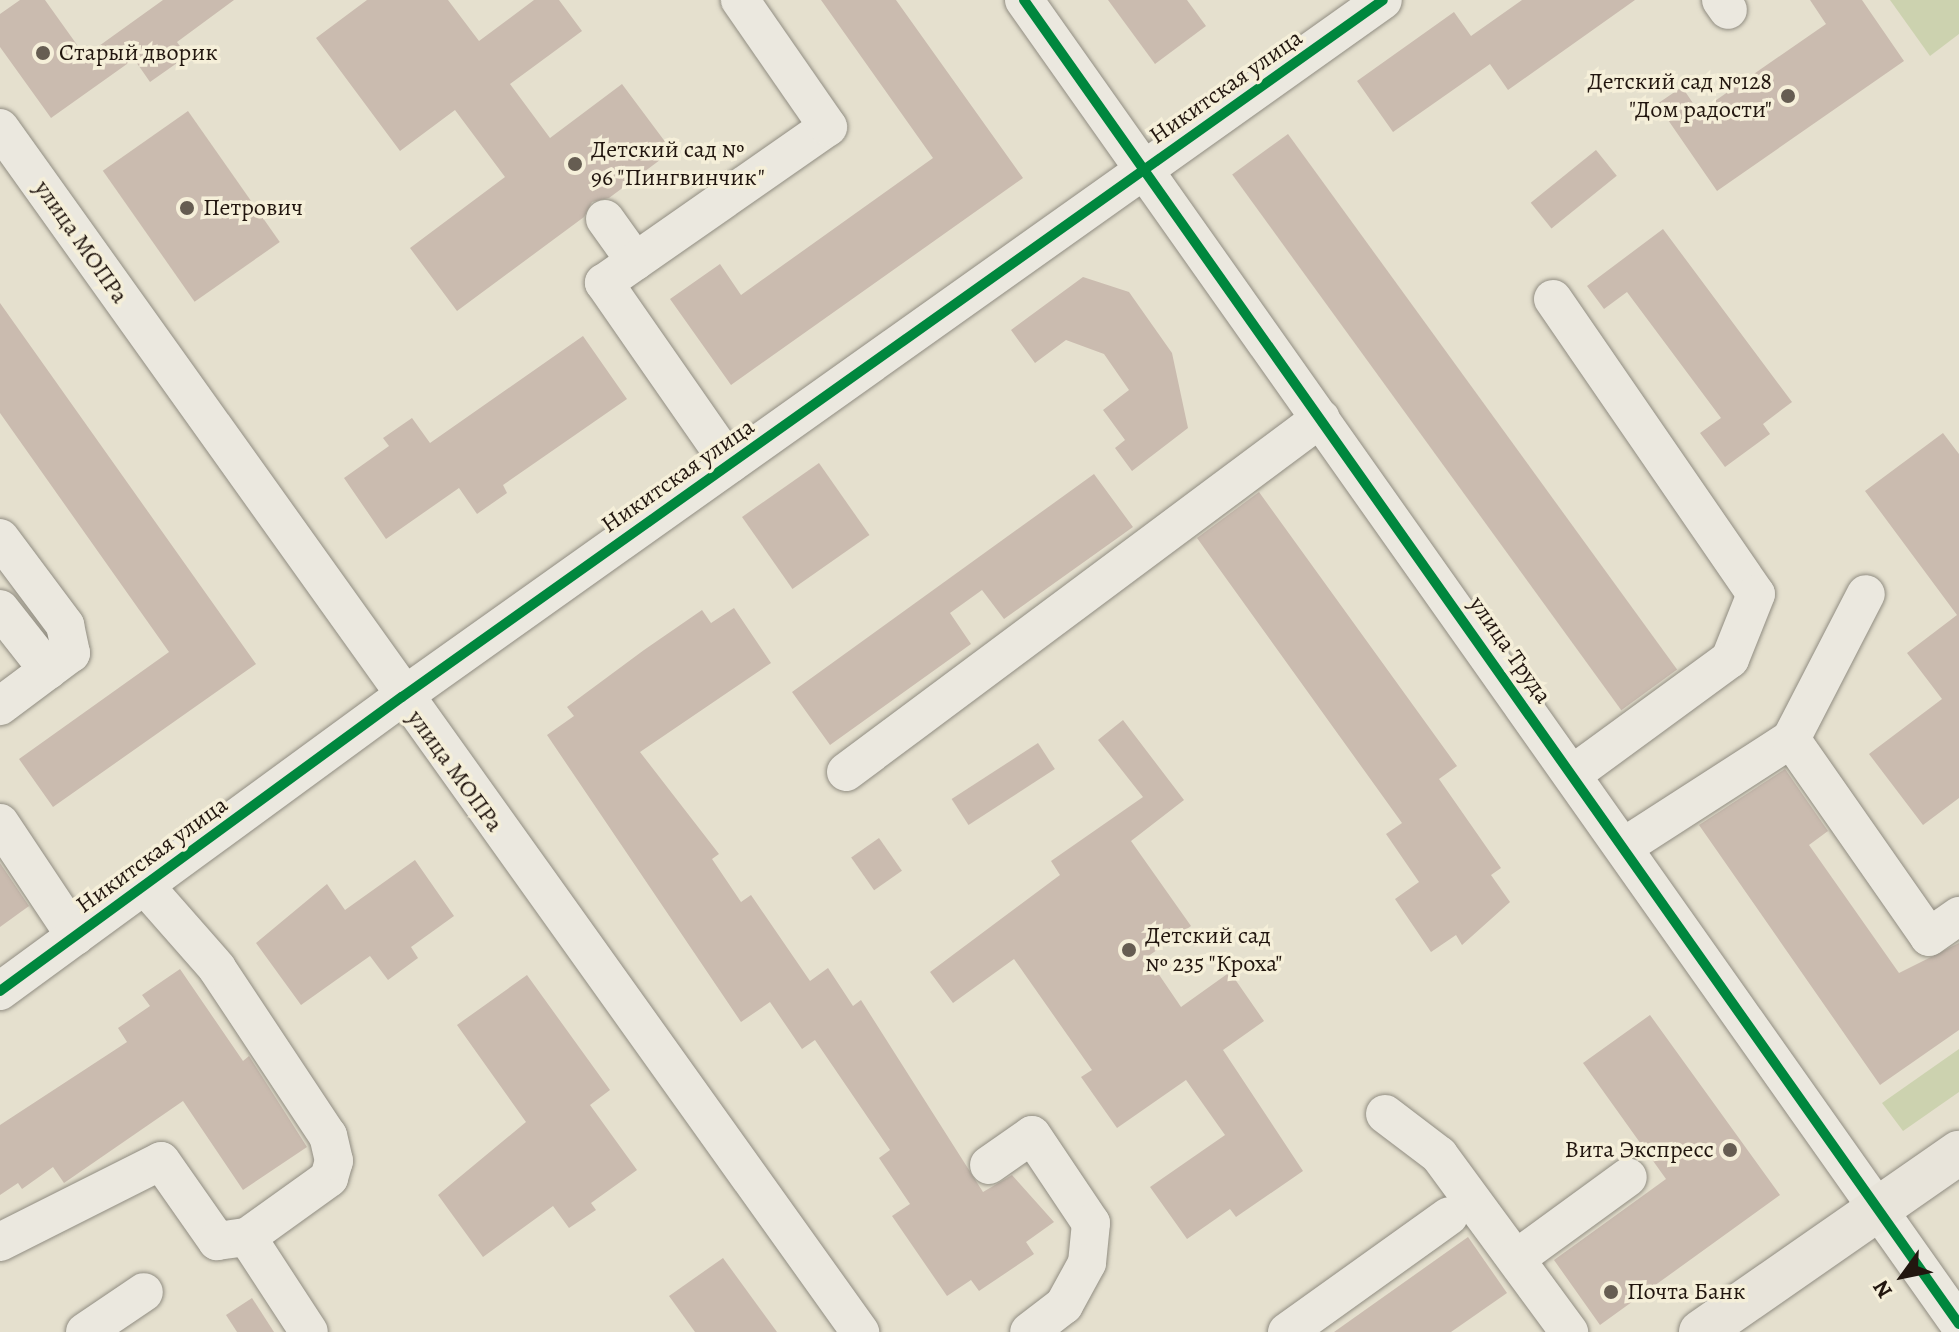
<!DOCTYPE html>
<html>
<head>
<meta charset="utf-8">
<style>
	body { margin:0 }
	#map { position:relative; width:1959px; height:1332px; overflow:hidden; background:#e5e0ce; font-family:Alegreya,serif }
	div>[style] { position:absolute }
	.green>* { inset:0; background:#ccd2af }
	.building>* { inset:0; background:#cabbaf; transform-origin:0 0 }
	.roads { filter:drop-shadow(0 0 2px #918d82) drop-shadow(0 0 2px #918d82) }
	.minor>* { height:38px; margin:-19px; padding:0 19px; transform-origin:19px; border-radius:19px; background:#ebe8df }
	.major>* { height:44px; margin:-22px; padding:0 22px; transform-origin:22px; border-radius:22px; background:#e8e4da }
	.cycleway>* { height:10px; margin:-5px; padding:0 5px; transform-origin:5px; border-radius:5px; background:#00873e }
	.dots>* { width:22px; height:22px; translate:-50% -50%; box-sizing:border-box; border:4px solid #f5efd9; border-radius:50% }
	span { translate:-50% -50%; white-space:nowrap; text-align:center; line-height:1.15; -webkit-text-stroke:7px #f5efd9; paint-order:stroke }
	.poi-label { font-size:24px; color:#22160f }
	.left { translate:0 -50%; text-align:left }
	.right { translate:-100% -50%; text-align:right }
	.street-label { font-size:24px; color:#22160f }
	.north { position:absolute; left:1863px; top:1236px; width:80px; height:80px; -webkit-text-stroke:6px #f5efd9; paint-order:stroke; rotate:237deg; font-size:22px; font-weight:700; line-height:32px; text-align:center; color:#22160f }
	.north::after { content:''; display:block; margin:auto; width:28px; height:36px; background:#22160f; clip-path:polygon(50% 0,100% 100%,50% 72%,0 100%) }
</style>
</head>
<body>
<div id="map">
	<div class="green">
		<div style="clip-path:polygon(1890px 0,1959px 0,1959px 34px,1930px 56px)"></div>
		<div style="clip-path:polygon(1959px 1049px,1959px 1092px,1903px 1131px,1882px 1103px)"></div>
	</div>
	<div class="building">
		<div style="clip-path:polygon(20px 0,45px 0,85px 56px,163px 0,234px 0,177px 42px,187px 56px,150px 82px,134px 59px,51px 118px,0 47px,0 14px)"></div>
		<div style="clip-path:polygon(367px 0,448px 0,479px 41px,534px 0,559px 0,582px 31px,510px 84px,550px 138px,622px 84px,672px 151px,609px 198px,592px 202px,584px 217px,457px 311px,410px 248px,505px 177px,455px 110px,400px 151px,316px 38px)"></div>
		<div style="clip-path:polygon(821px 0,896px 0,1023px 178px,731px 385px,670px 299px,720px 264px,741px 295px,933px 158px)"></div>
		<div style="clip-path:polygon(1108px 0,1187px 0,1206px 26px,1155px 64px)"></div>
		<div style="clip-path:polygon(1522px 0,1635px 0,1508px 90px,1490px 64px,1393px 132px,1357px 81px,1454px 12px,1471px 36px)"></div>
		<div style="clip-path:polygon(1810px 0,1862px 0,1904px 61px,1717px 191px,1657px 104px,1682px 87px,1699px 112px,1826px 24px)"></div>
		<div style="left:188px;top:111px;width:160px;height:104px;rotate:55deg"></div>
		<div style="left:1288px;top:134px;width:662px;height:69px;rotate:54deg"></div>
		<div style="left:1596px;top:150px;width:33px;height:84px;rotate:51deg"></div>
		<div style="clip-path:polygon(1663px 229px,1792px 402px,1763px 424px,1770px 434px,1725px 467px,1700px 433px,1721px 418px,1627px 292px,1604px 309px,1587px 286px)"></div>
		<div style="clip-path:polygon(1083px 277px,1129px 292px,1172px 353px,1188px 428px,1132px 471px,1115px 448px,1125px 440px,1103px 410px,1129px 390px,1104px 354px,1066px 340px,1035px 363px,1011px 330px)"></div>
		<div style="clip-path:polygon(0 303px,256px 664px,53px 807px,19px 759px,169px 652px,0 413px)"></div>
		<div style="clip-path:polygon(583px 336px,627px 399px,503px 485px,507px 493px,477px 514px,459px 488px,386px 539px,344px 478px,389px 446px,383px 438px,412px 418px,430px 443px)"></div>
		<div style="clip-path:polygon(1943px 433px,1959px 454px,1959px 798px,1923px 825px,1869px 754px,1942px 699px,1907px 653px,1957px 615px,1865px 491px)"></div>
		<div style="left:819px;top:463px;width:88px;height:94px;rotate:55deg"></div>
		<div style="clip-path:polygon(1094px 474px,1133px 527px,1004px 619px,982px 590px,950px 613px,971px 644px,830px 745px,792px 692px)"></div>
		<div style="clip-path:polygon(1259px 492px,1457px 766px,1439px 779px,1501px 868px,1491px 875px,1510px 902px,1462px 945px,1456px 935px,1431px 952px,1395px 899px,1419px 882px,1386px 834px,1402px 823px,1197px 538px)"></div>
		<div style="clip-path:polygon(734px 608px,771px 663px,640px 752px,719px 854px,712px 859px,741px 902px,751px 895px,810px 981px,828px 968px,853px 1006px,861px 1000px,983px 1192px,1012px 1175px,1054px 1222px,1026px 1242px,1034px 1254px,979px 1291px,971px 1280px,947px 1296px,892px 1216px,910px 1204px,879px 1158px,890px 1150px,815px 1040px,802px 1049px,770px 1002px,741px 1022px,547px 735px,574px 716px,567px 707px,644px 650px,702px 610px,711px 623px)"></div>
		<div style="clip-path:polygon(1123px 720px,1184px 800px,1131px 841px,1191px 926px,1147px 957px,1181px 1007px,1230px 972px,1264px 1021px,1223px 1050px,1303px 1171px,1236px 1217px,1230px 1209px,1187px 1239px,1150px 1187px,1225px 1135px,1186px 1080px,1117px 1128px,1081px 1077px,1092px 1070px,1014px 959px,953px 1003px,930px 972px,1060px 875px,1051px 861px,1143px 797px,1098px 740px)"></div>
		<div style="left:1038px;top:743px;width:31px;height:103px;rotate:57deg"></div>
		<div style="clip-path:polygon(1785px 769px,1828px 831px,1809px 845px,1899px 973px,1959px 943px,1959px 1030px,1880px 1085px,1699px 825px)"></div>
		<div style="left:879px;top:838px;width:40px;height:34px;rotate:55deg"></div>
		<div style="clip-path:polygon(415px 860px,454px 916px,411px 947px,418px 958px,388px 980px,370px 956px,301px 1005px,256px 943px,327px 884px,345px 910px)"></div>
		<div style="clip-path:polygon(0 863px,29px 906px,0 927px)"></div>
		<div style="clip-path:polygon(180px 969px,243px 1061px,249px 1056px,307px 1147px,243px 1190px,183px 1101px,64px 1183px,53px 1167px,22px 1189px,18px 1183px,0 1195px,0 1125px,127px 1042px,118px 1028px,150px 1006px,142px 995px)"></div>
		<div style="clip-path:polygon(527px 975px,610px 1090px,590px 1105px,637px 1170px,591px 1203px,596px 1210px,569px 1228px,553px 1206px,483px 1257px,438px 1195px,526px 1122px,457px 1025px)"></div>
		<div style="clip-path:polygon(1650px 1015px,1780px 1195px,1600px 1325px,1554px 1260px,1666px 1179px,1583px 1063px)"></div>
		<div style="clip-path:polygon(1468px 1237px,1507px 1293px,1451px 1332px,1334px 1332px)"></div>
		<div style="clip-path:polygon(723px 1258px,777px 1332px,695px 1332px,669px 1296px)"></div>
		<div style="clip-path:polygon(252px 1298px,274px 1332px,237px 1332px,226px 1315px)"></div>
	</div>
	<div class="roads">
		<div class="minor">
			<div style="left:1024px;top:0;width:1621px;rotate:54.77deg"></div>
			<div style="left:1721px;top:0;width:12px;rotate:55deg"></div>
			<div style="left:0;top:128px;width:1480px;rotate:54.46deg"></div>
			<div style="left:605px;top:219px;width:52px;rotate:54.5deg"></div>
			<div style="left:1553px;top:299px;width:358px;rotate:55.5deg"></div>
			<div style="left:1756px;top:594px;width:70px;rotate:111.8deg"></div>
			<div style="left:1730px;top:659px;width:195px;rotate:143.8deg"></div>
			<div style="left:730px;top:464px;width:221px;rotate:-124.8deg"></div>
			<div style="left:604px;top:283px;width:273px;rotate:-34.9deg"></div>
			<div style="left:828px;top:127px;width:155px;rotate:-124.7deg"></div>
			<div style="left:0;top:538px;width:109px;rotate:53.2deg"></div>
			<div style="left:65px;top:625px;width:29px;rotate:78deg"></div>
			<div style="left:71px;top:653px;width:89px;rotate:143.3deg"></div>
			<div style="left:0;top:609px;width:78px;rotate:51.8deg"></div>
			<div style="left:1791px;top:739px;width:163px;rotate:-62.7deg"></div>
			<div style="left:846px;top:772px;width:592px;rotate:-36.7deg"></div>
			<div style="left:0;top:823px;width:136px;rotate:56.4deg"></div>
			<div style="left:1625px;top:846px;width:197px;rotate:-32.8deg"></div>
			<div style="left:1791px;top:739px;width:241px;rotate:55.1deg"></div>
			<div style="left:1929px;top:937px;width:37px;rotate:-35deg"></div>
			<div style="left:0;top:991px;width:498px;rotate:-36.2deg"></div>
			<div style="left:402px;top:697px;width:1203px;rotate:-35.39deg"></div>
			<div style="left:1385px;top:1114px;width:68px;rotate:37.2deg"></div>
			<div style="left:1439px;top:1155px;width:220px;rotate:53.7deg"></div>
			<div style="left:989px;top:1165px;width:52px;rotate:-34.9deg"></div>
			<div style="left:1032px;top:1135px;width:106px;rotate:56.2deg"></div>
			<div style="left:1091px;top:1223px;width:40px;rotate:95.7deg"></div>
			<div style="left:1087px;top:1263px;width:48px;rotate:118.7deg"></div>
			<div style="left:1064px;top:1305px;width:44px;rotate:142.4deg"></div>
			<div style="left:247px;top:1237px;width:113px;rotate:56.9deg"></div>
			<div style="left:0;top:1242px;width:180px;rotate:-26.7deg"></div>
			<div style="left:161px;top:1161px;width:98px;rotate:55deg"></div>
			<div style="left:217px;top:1241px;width:30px;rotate:-8deg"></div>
			<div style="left:247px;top:1237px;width:101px;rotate:-35.7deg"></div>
			<div style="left:329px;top:1178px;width:18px;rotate:-74deg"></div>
			<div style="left:334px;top:1161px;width:26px;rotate:-103deg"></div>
			<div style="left:328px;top:1136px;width:201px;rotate:-123.5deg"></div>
			<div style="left:217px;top:968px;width:111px;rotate:-131.3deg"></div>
			<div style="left:1517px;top:1258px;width:137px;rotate:-36.1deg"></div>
			<div style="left:85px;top:1332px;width:71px;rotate:-34.1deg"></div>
			<div style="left:1287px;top:1332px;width:199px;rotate:-35.6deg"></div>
		</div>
		<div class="major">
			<div style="left:1701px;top:1332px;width:314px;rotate:-34.8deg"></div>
		</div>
	</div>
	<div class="cycleway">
		<div style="left:1024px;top:0;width:1621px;rotate:54.77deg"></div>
		<div style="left:0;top:991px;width:498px;rotate:-36.2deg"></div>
		<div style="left:402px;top:697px;width:1203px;rotate:-35.39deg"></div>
	</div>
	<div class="dots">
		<div style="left:43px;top:53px;background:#665d52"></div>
		<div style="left:1788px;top:96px;background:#665d52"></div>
		<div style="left:575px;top:164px;background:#665d52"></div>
		<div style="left:187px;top:208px;background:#665d52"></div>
		<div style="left:1129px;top:950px;background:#665d52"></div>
		<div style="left:1730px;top:1150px;background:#665d52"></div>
		<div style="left:1611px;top:1292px;background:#665d52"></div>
	</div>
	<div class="poi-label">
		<span class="left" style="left:59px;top:53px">Старый дворик</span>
		<span class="right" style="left:1772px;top:96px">Детский сад №128<br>"Дом радости"</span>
		<span class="left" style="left:591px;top:164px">Детский сад №<br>96 "Пингвинчик"</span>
		<span class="left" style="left:203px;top:208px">Петрович</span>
		<span class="left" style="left:1145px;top:950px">Детский сад<br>№ 235 "Кроха"</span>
		<span class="right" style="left:1714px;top:1150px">Вита Экспресс</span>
		<span class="left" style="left:1627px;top:1292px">Почта Банк</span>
	</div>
	<div class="street-label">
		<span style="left:1226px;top:87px;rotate:-35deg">Никитская улица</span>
		<span style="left:81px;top:242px;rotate:55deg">улица МОПРа</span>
		<span style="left:678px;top:476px;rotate:-35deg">Никитская улица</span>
		<span style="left:1510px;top:650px;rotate:55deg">улица Труда</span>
		<span style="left:455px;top:771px;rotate:54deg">улица МОПРа</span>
		<span style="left:152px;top:855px;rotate:-36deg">Никитская улица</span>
	</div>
	<div class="north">N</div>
</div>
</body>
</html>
